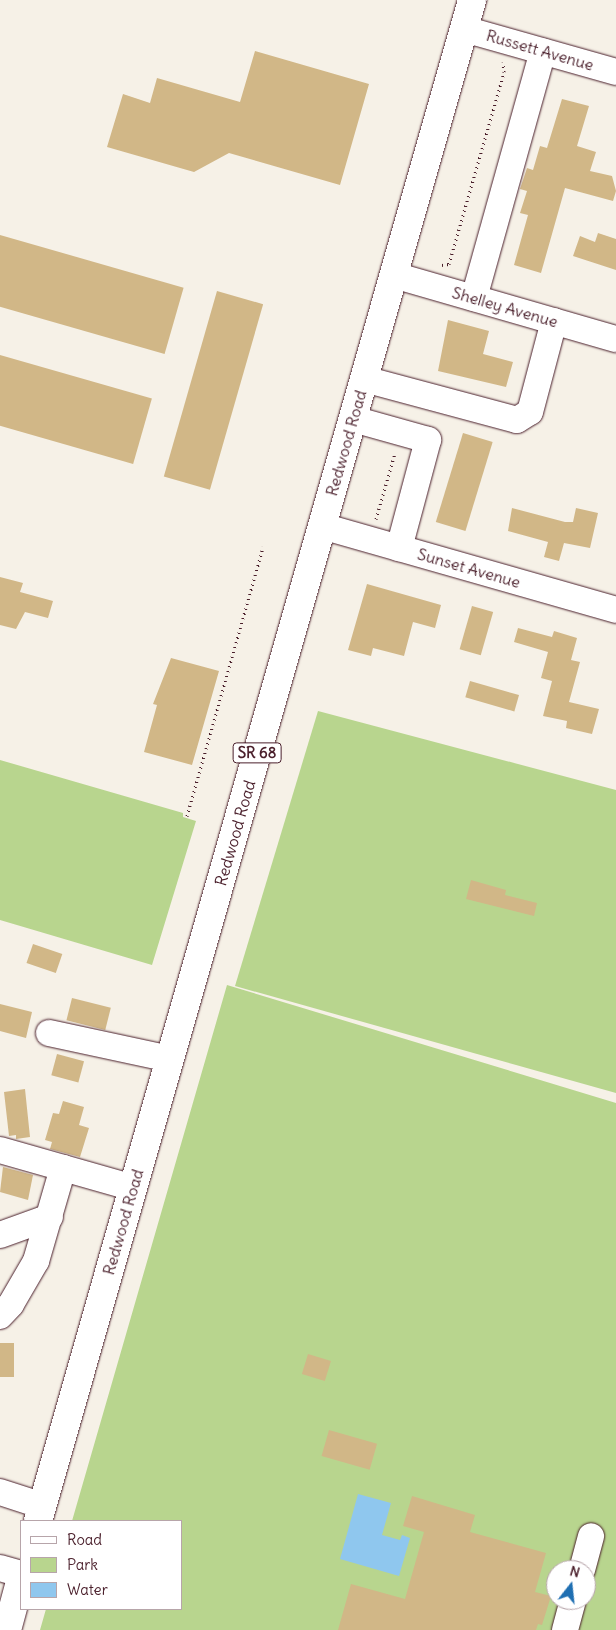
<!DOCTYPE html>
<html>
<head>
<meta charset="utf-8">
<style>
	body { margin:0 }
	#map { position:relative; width:616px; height:1630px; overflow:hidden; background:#f6f1e7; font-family:Delius,sans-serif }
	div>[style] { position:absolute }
	.green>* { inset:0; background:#b8d58e }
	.water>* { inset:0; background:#8fc7ee }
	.building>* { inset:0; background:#d1b787; transform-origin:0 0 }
	.path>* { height:3px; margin-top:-1.5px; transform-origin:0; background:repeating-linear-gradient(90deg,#4a1f2b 0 1px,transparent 0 5px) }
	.roads { filter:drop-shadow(0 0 1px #4a1f2b) drop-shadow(0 0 1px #4a1f2b) }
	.minor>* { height:26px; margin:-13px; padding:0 13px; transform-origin:13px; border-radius:13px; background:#fff }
	.major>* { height:28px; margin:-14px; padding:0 14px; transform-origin:14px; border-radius:14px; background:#fff }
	span { translate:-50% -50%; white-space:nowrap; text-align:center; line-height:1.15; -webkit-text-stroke:4.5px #fff; paint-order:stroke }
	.shield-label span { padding:1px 4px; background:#fff; border:1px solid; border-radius:4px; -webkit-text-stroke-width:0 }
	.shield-label { font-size:15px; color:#4a1f2b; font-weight:700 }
	.street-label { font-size:16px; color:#4a1f2b }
	.legend { position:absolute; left:20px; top:1520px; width:162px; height:90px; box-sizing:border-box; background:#fff; border:1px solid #b7a5aa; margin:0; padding:6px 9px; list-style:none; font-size:15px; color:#4a1f2b }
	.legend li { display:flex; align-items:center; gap:10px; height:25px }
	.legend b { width:25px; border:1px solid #b7a5aa }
	.north { position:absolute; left:546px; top:1560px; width:50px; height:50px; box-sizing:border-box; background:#fff; border:1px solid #b7a5aa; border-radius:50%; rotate:16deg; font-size:14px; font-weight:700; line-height:20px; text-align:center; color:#4a1f2b }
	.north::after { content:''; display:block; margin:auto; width:18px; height:22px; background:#1f6fb2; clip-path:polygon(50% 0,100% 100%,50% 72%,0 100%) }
</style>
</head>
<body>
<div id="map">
	<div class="green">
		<div style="clip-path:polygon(318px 711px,616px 790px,616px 1093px,235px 986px)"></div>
		<div style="clip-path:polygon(0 760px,183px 813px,183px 817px,196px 821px,152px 965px,0 920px)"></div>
		<div style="clip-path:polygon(evenodd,227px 985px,616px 1103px,616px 1630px,40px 1630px,46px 1609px,181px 1609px,181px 1521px,72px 1521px,227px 985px,556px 1570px,586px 1570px,586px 1600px,556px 1600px,556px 1570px)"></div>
	</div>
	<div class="water">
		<div style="clip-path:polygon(358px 1494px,391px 1503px,382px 1535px,400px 1540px,402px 1535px,410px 1538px,399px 1576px,340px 1559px)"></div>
	</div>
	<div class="building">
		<div style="clip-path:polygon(255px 51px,369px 84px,340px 185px,229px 153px,194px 172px,107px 147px,123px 94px,150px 103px,157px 78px,240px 102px)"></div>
		<div style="clip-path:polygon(562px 99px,589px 106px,577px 146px,596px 152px,590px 171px,612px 176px,616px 191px,613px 201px,565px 188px,541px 273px,514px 265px,528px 215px,520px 213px,527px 191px,520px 189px,527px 168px,533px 170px,540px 146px,547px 148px)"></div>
		<div style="clip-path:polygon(598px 233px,616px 239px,616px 270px,573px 256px,580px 236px,595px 242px)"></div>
		<div style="left:0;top:235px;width:191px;height:69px;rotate:16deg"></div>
		<div style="left:217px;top:291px;width:48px;height:193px;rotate:16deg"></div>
		<div style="clip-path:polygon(448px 320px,489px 331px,483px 354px,513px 362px,506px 387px,438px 371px)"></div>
		<div style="left:0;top:355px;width:158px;height:68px;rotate:16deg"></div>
		<div style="left:463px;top:433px;width:31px;height:93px;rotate:17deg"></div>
		<div style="clip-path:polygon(512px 508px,565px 522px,573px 522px,576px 508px,598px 513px,590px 548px,564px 543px,559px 561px,544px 557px,548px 542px,508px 531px)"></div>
		<div style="clip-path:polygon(0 577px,23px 583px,20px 592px,53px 601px,48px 618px,25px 612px,16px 629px,0 625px)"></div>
		<div style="clip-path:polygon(367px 584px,441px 605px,435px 628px,413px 622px,404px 656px,373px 648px,371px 656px,348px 650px)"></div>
		<div style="left:472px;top:606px;width:22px;height:45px;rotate:16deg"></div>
		<div style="clip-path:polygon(518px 628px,552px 637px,554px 631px,577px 638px,571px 660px,580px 662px,569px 702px,599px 709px,592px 734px,566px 728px,567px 721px,543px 716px,552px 681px,541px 678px,548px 652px,514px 642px)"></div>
		<div style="clip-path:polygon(171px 658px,219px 671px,192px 765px,144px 752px,157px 705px,153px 704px)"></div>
		<div style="left:470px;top:681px;width:51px;height:17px;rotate:16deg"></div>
		<div style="clip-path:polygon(471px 880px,506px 890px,505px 895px,537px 903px,534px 916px,466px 899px)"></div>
		<div style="left:33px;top:944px;width:31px;height:20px;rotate:19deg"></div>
		<div style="left:72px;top:998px;width:40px;height:23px;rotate:14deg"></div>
		<div style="clip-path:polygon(0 1004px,32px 1012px,26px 1038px,0 1031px)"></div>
		<div style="left:57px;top:1054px;width:28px;height:22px;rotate:15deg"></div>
		<div style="clip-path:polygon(25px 1089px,30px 1137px,16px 1139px,16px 1135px,9px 1136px,4px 1092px)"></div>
		<div style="clip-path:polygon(63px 1101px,84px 1107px,79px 1125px,89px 1128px,80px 1157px,50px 1149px,52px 1142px,45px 1140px,53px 1113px,59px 1114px)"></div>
		<div style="clip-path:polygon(3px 1167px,33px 1175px,28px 1200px,0 1192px)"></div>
		<div style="left:0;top:1343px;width:14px;height:34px"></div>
		<div style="left:308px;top:1354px;width:24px;height:21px;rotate:17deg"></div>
		<div style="left:329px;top:1430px;width:50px;height:27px;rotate:16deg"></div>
		<div style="clip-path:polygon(412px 1496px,475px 1515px,470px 1532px,546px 1553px,535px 1592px,551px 1596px,542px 1625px,538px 1624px,536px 1630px,338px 1630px,351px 1584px,405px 1599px,424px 1532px,403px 1526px)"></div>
	</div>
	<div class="path">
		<div style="left:442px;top:265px;width:7px;rotate:-8deg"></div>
		<div style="left:449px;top:264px;width:200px;rotate:-74deg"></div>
		<div style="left:504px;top:72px;width:10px;rotate:-96deg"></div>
		<div style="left:376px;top:519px;width:69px;rotate:-73.9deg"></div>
		<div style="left:187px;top:816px;width:280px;rotate:-74.2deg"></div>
	</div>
	<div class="roads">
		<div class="minor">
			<div style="left:464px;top:29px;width:158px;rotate:15.8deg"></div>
			<div style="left:394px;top:275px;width:231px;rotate:16.1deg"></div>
			<div style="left:474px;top:298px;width:256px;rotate:-74.4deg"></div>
			<div style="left:364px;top:379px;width:158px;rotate:15deg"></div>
			<div style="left:517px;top:420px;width:15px;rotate:-32deg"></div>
			<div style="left:530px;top:412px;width:94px;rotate:-75.2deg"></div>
			<div style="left:353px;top:419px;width:78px;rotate:15.6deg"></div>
			<div style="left:428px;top:440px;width:112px;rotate:105deg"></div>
			<div style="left:322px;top:526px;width:306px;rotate:15.9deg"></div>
			<div style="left:49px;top:1033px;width:124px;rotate:12.1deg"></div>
			<div style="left:0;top:1150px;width:138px;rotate:15.9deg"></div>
			<div style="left:0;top:1235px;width:53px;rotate:-19.8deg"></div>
			<div style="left:0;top:1316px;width:16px;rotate:-47deg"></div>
			<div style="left:11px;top:1304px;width:50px;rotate:-59.8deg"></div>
			<div style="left:36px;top:1261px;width:97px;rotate:-73.8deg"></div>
			<div style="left:0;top:1492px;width:45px;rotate:18deg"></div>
			<div style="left:0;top:1568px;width:22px;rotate:16deg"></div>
			<div style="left:582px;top:1570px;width:35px;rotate:-75deg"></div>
			<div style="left:565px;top:1630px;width:31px;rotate:-75deg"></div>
		</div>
		<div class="major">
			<div style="left:38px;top:1521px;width:1582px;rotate:-74.07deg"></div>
			<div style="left:7px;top:1630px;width:54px;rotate:-74.9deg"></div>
		</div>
	</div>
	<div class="shield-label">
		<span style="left:257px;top:753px">SR 68</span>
	</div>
	<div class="street-label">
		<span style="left:540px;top:50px;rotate:16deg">Russett Avenue</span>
		<span style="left:505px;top:307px;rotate:16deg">Shelley Avenue</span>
		<span style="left:346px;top:443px;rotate:-74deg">Redwood Road</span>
		<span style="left:469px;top:568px;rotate:16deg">Sunset Avenue</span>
		<span style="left:235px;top:833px;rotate:-74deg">Redwood Road</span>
		<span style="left:123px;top:1222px;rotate:-74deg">Redwood Road</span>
	</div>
	<ul class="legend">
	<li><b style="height:6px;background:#fff"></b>Road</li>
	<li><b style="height:14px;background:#b8d58e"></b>Park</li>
	<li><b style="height:14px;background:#8fc7ee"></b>Water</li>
	</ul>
	<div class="north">N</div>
</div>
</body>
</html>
